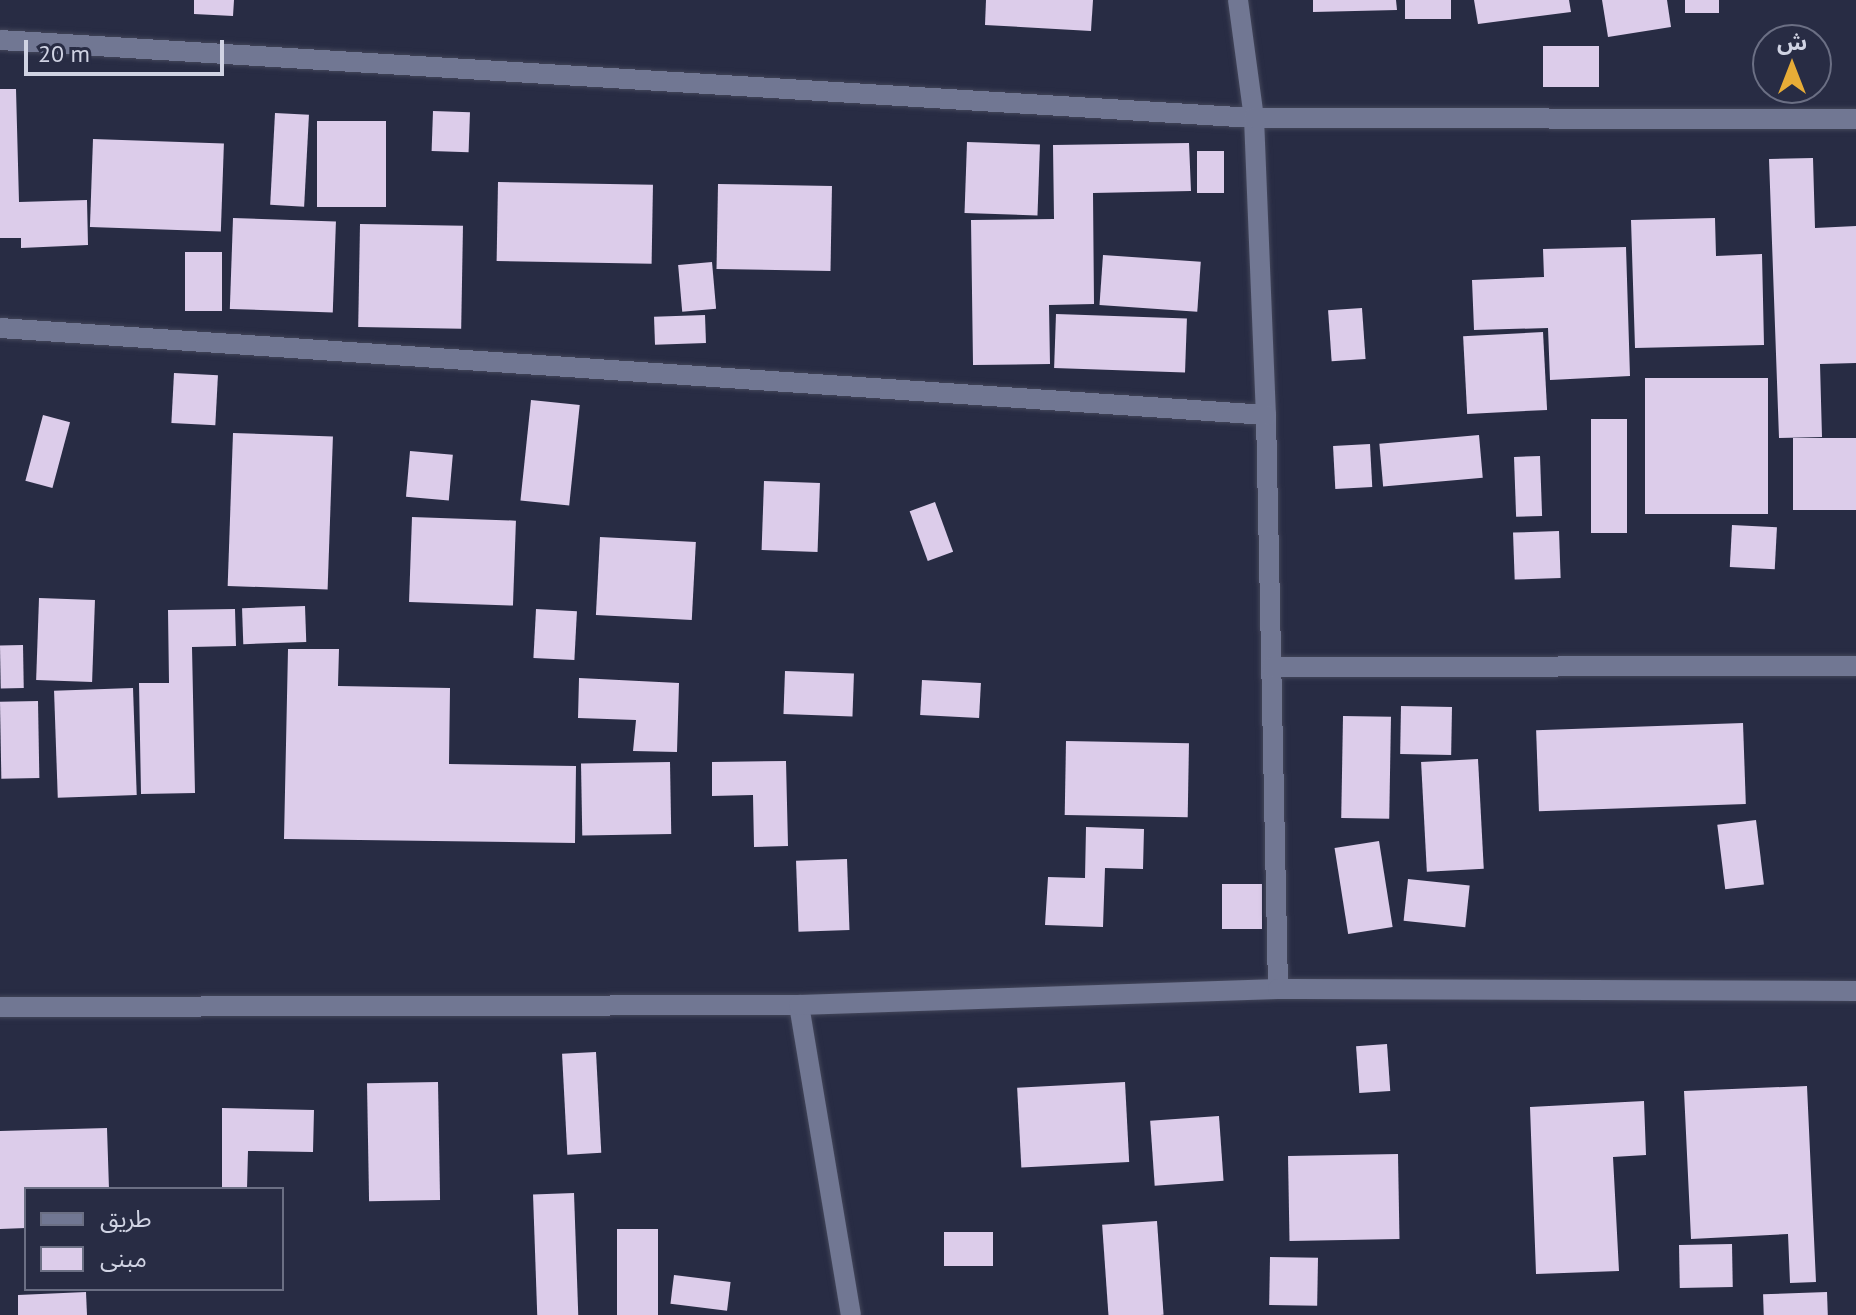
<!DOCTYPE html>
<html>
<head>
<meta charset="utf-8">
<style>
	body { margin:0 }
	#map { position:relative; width:1856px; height:1315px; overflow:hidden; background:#282c44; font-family:"PT Sans","Noto Sans Arabic",sans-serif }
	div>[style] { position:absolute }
	.building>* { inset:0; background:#dcccea; transform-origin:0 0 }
	.roads { filter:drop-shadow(0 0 2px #43465a) drop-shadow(0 0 2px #43465a) }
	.minor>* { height:20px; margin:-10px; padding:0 10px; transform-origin:10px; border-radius:10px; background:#717793 }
	.tertiary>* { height:20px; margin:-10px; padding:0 10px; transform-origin:10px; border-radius:10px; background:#717793 }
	span { translate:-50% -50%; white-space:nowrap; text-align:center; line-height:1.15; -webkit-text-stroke:8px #282c44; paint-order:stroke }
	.legend { position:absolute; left:24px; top:1187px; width:260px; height:104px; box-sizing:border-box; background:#282c44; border:2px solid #6b6f84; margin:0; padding:10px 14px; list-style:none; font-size:24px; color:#d0d3e3 }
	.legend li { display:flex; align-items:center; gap:16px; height:40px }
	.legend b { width:40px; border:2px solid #6b6f84 }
	.north { position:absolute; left:1752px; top:24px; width:80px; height:80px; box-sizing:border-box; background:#282c44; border:2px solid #6b6f84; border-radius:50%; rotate:0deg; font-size:22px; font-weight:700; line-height:32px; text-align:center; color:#d0d3e3 }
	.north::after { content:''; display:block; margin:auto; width:28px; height:36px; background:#e7ac37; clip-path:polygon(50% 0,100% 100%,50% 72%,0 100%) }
	.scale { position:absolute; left:24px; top:40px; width:200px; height:36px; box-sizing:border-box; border:4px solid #d0d3e3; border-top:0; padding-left:10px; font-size:24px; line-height:28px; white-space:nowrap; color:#d0d3e3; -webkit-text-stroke:6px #282c44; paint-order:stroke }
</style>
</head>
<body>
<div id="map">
	<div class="building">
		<div style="clip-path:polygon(194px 0,234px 0,233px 16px,194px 14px)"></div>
		<div style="clip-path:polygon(986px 0,1093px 0,1091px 31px,985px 25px)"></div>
		<div style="clip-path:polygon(1313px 0,1396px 0,1397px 10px,1313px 12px)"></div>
		<div style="left:1405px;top:0;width:46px;height:19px"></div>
		<div style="clip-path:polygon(1474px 0,1569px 0,1571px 12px,1478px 24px)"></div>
		<div style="clip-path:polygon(1602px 0,1667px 0,1671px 27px,1608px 37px)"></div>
		<div style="left:1685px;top:0;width:34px;height:13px"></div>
		<div style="left:1543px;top:46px;width:56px;height:41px"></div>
		<div style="clip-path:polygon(0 89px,16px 89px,19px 202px,87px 200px,88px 245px,21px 248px,21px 238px,0 238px)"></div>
		<div style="left:433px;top:111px;width:37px;height:40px;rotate:2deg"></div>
		<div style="left:275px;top:113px;width:34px;height:92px;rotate:3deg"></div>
		<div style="left:317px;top:121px;width:69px;height:86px"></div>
		<div style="left:93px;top:139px;width:131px;height:88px;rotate:2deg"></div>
		<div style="left:967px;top:142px;width:73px;height:71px;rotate:2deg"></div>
		<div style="clip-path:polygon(1189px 143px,1191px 191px,1093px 193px,1094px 304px,1049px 305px,1050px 364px,973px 365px,971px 220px,1054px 219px,1053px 145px)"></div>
		<div style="left:1197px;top:151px;width:27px;height:42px"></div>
		<div style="clip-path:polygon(1813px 158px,1815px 228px,1856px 226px,1856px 363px,1820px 364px,1822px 437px,1779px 438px,1769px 159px)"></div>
		<div style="left:498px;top:182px;width:155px;height:79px;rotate:1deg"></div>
		<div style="left:718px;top:184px;width:114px;height:85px;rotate:1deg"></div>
		<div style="left:233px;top:218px;width:103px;height:91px;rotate:2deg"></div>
		<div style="clip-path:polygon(1715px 218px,1716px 256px,1762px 254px,1764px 345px,1635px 348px,1631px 220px)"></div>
		<div style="left:360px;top:224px;width:103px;height:103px;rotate:1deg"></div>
		<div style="clip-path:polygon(1626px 247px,1630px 376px,1550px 380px,1548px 328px,1474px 330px,1472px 280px,1544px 277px,1543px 249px)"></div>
		<div style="left:185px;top:252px;width:37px;height:59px"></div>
		<div style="left:1103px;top:255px;width:98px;height:50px;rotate:4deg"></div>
		<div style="left:712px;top:262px;width:47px;height:34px;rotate:85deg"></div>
		<div style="left:1362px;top:308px;width:51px;height:34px;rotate:86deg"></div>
		<div style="left:1056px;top:314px;width:131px;height:54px;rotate:2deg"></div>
		<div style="left:705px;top:315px;width:28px;height:51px;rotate:88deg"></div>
		<div style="left:1543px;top:332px;width:78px;height:80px;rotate:87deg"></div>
		<div style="left:174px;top:373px;width:44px;height:50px;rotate:3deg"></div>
		<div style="left:1645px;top:378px;width:123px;height:136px"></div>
		<div style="left:531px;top:400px;width:49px;height:101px;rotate:6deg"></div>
		<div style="left:43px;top:415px;width:28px;height:68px;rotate:15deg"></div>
		<div style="left:1591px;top:419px;width:36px;height:114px"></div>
		<div style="left:233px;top:433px;width:100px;height:153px;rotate:2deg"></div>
		<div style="left:1479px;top:435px;width:43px;height:100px;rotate:85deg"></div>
		<div style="left:1856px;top:438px;width:72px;height:63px;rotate:90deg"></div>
		<div style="left:1370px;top:444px;width:43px;height:37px;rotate:87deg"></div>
		<div style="left:410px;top:451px;width:43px;height:46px;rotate:5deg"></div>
		<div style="left:1540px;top:456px;width:60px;height:26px;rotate:88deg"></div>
		<div style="left:764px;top:481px;width:56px;height:69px;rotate:2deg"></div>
		<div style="left:935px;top:502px;width:53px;height:27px;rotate:70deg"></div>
		<div style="left:412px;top:517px;width:104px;height:85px;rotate:2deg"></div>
		<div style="left:1732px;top:525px;width:45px;height:42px;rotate:3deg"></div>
		<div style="left:1559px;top:531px;width:47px;height:46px;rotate:88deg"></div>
		<div style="left:600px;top:537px;width:96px;height:78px;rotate:3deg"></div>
		<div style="left:39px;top:598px;width:56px;height:82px;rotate:2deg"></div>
		<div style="left:305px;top:606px;width:36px;height:63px;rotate:88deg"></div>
		<div style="clip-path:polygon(235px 609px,236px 646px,192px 647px,195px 793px,141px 794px,139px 683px,169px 683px,168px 610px)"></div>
		<div style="left:536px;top:609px;width:41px;height:49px;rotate:3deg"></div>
		<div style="left:23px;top:645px;width:43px;height:23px;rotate:89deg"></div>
		<div style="clip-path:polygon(288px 649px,339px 649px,338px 686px,450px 688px,449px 764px,576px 766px,575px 843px,284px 839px)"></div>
		<div style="left:785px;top:671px;width:69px;height:43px;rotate:2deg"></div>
		<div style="clip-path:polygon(579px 678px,679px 683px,677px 752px,633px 751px,636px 720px,578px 718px)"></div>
		<div style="left:922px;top:680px;width:59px;height:35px;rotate:3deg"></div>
		<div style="left:133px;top:688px;width:107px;height:79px;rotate:88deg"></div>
		<div style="left:38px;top:701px;width:77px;height:38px;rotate:89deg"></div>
		<div style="left:1401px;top:706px;width:51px;height:48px;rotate:1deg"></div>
		<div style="left:1343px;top:716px;width:48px;height:102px;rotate:1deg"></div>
		<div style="left:1743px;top:723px;width:81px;height:207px;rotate:88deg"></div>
		<div style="left:1066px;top:741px;width:123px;height:74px;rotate:1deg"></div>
		<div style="left:1478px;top:759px;width:110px;height:57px;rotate:87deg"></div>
		<div style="clip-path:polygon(786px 761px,788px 846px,754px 847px,753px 795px,712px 796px,712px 762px)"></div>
		<div style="left:670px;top:762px;width:72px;height:89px;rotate:89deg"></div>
		<div style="left:1756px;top:820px;width:65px;height:39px;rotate:83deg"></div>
		<div style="clip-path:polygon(1086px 827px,1144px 829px,1143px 869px,1105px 868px,1103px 927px,1045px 925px,1048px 877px,1085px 878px)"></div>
		<div style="left:1379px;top:841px;width:87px;height:45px;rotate:81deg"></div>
		<div style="left:847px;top:859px;width:71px;height:51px;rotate:88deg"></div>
		<div style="left:1408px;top:879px;width:62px;height:42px;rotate:6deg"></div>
		<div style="left:1222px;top:884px;width:40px;height:45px"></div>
		<div style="left:1387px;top:1044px;width:47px;height:31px;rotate:86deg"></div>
		<div style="left:596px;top:1052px;width:101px;height:34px;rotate:87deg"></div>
		<div style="left:438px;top:1082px;width:118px;height:71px;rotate:89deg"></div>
		<div style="left:1125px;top:1082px;width:80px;height:108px;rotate:87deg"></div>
		<div style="clip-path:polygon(1807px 1086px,1816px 1282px,1790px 1283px,1788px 1234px,1691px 1239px,1684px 1091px)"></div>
		<div style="clip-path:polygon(1644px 1101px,1646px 1155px,1613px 1157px,1619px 1271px,1536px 1274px,1530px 1107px)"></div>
		<div style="clip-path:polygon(222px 1108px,314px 1110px,313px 1152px,248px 1151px,247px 1189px,222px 1189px)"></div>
		<div style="left:1219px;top:1116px;width:65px;height:69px;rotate:86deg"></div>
		<div style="clip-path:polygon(107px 1128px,109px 1189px,26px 1189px,26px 1228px,0 1229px,0 1131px)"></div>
		<div style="left:1398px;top:1154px;width:85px;height:110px;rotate:89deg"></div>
		<div style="left:574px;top:1193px;width:122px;height:41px;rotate:88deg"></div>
		<div style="left:1157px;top:1221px;width:94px;height:55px;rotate:86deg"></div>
		<div style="left:617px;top:1229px;width:41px;height:86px"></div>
		<div style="left:944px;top:1232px;width:49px;height:34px"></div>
		<div style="left:1732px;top:1244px;width:43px;height:53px;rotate:89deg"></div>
		<div style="left:1270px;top:1257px;width:48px;height:48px;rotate:1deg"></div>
		<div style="left:674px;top:1275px;width:57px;height:29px;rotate:7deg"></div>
		<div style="clip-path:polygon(86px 1292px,87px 1315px,18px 1315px,18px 1295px)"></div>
		<div style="left:1827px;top:1292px;width:23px;height:64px;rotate:88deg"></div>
	</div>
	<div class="roads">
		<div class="minor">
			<div style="left:1238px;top:0;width:119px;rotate:82.3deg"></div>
			<div style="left:1254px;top:118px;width:297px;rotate:87.7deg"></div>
			<div style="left:1266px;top:415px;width:574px;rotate:88.8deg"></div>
			<div style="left:0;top:40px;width:1256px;rotate:3.56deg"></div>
			<div style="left:1254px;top:118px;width:602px;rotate:0.1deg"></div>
			<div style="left:0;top:328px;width:1269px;rotate:3.93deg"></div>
			<div style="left:1272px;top:667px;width:584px;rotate:-0.1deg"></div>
			<div style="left:799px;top:1005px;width:314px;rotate:80.5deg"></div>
		</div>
		<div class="tertiary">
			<div style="left:0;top:1007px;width:799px;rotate:-0.14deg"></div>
			<div style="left:799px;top:1005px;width:479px;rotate:-1.9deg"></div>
			<div style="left:1278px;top:989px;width:578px;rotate:0.2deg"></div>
		</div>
	</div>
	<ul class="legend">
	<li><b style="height:10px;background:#717793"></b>طريق</li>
	<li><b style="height:22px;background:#dcccea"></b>مبنى</li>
	</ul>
	<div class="north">ش</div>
	<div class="scale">20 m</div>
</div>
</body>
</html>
